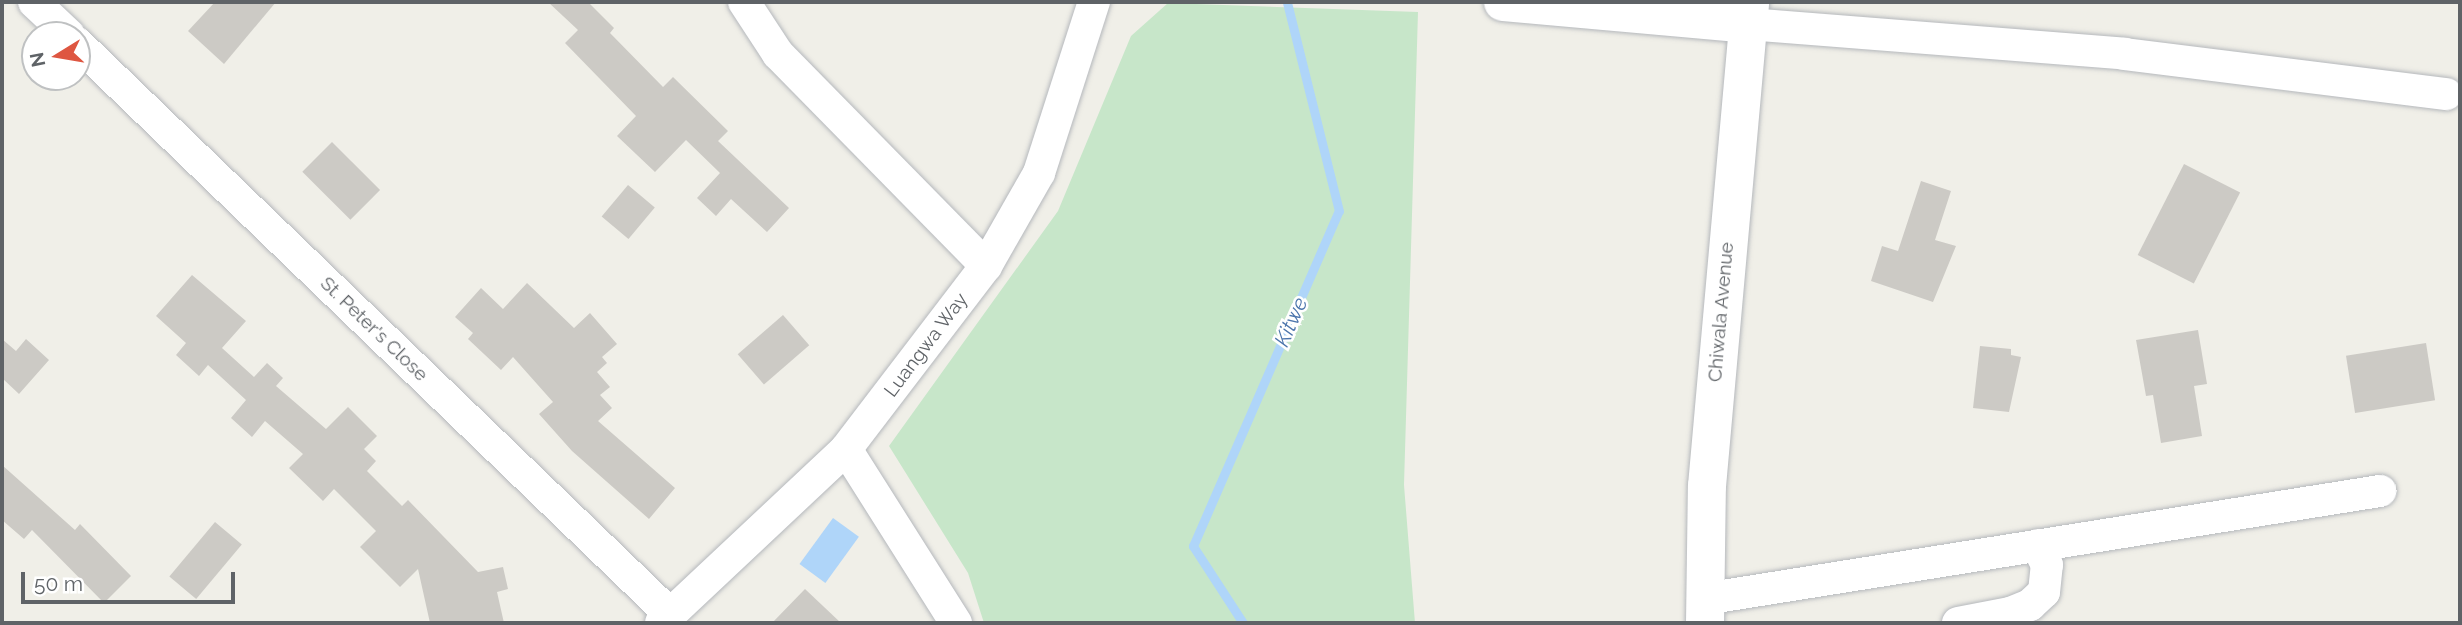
<!DOCTYPE html>
<html>
<head>
<meta charset="utf-8">
<style>
	body { margin:0 }
	#map { position:relative; width:2462px; height:625px; overflow:hidden; background:#f0efe8; font-family:Raleway,sans-serif }
	div>[style] { position:absolute }
	.green>* { inset:0; background:#c7e6c9 }
	.water>* { inset:0; background:#afd5f9; transform-origin:0 0 }
	.stream>* { height:9px; margin:-4.5px; padding:0 4.5px; transform-origin:4.5px; border-radius:4.5px; background:#afd5f9 }
	.building>* { inset:0; background:#cccac5; transform-origin:0 0 }
	.roads { filter:drop-shadow(0 0 2px #b5b8bc) drop-shadow(0 0 2px #b5b8bc) }
	.street>* { height:32px; margin:-16px; padding:0 16px; transform-origin:16px; border-radius:16px; background:#fff }
	.secondary>* { height:38px; margin:-19px; padding:0 19px; transform-origin:19px; border-radius:19px; background:#fff }
	span { translate:-50% -50%; white-space:nowrap; text-align:center; line-height:1.15; -webkit-text-stroke:5px #fff; paint-order:stroke }
	.street-label { font-size:19px; color:#5f6367 }
	.water-label { font-size:21px; color:#4c75ac; font-style:italic }
	.frame { position:absolute; inset:0; border:4px solid #5f6367; pointer-events:none }
	.north { position:absolute; left:21px; top:21px; width:70px; height:70px; box-sizing:border-box; background:#fff; border:2px solid #bfc1c2; border-radius:50%; rotate:259deg; font-size:19px; font-weight:700; line-height:28px; text-align:center; color:#5f6367 }
	.north::after { content:''; display:block; margin:auto; width:24px; height:32px; background:#de5641; clip-path:polygon(50% 0,100% 100%,50% 72%,0 100%) }
	.scale { position:absolute; left:21px; top:572px; width:214px; height:32px; box-sizing:border-box; border:4px solid #5f6367; border-top:0; padding-left:9px; font-size:21px; line-height:24px; white-space:nowrap; color:#5f6367; -webkit-text-stroke:5px #fff; paint-order:stroke }
</style>
</head>
<body>
<div id="map">
	<div class="green">
		<div style="clip-path:polygon(1168px 3px,1418px 12px,1404px 485px,1415px 623px,984px 623px,968px 573px,889px 446px,1058px 211px,1131px 36px)"></div>
	</div>
	<div class="water">
		<div style="left:833px;top:518px;width:32px;height:57px;rotate:36deg"></div>
	</div>
	<div class="stream">
		<div style="left:1243px;top:623px;width:92px;rotate:-123deg"></div>
		<div style="left:1193px;top:546px;width:365px;rotate:-66.5deg"></div>
		<div style="left:1339px;top:211px;width:215px;rotate:-104deg"></div>
	</div>
	<div class="building">
		<div style="clip-path:polygon(215px 2px,276px 2px,224px 64px,188px 31px)"></div>
		<div style="clip-path:polygon(548px 2px,588px 2px,614px 28px,610px 33px,663px 87px,673px 77px,728px 131px,718px 141px,789px 208px,767px 232px,731px 199px,716px 216px,697px 198px,720px 173px,686px 140px,655px 172px,617px 136px,636px 116px,565px 43px,578px 30px)"></div>
		<div style="left:332px;top:142px;width:68px;height:42px;rotate:45deg"></div>
		<div style="left:2184px;top:164px;width:63px;height:102px;rotate:27deg"></div>
		<div style="clip-path:polygon(1921px 181px,1951px 191px,1935px 240px,1956px 246px,1933px 302px,1871px 281px,1882px 246px,1898px 251px)"></div>
		<div style="left:628px;top:185px;width:35px;height:41px;rotate:40deg"></div>
		<div style="clip-path:polygon(192px 275px,246px 321px,222px 348px,254px 377px,267px 363px,283px 378px,276px 386px,326px 429px,348px 407px,377px 436px,364px 449px,376px 461px,367px 471px,402px 506px,408px 500px,478px 572px,503px 567px,508px 589px,497px 592px,504px 623px,430px 623px,418px 569px,400px 587px,360px 547px,376px 531px,334px 489px,323px 501px,289px 468px,303px 454px,265px 421px,252px 437px,231px 418px,246px 400px,208px 365px,199px 376px,176px 355px,186px 343px,156px 316px)"></div>
		<div style="clip-path:polygon(527px 283px,574px 328px,590px 313px,617px 344px,602px 357px,607px 363px,597px 372px,610px 387px,600px 395px,612px 408px,598px 421px,675px 488px,649px 519px,572px 451px,539px 414px,553px 402px,513px 357px,501px 370px,468px 339px,473px 333px,455px 317px,481px 288px,503px 309px)"></div>
		<div style="left:783px;top:315px;width:40px;height:60px;rotate:49deg"></div>
		<div style="clip-path:polygon(2198px 330px,2207px 384px,2194px 386px,2202px 436px,2161px 443px,2153px 395px,2146px 396px,2136px 340px)"></div>
		<div style="clip-path:polygon(2px 339px,16px 351px,26px 339px,49px 360px,19px 394px,2px 378px)"></div>
		<div style="left:2426px;top:343px;width:58px;height:81px;rotate:81deg"></div>
		<div style="clip-path:polygon(1980px 346px,2011px 349px,2011px 355px,2021px 357px,2009px 412px,1973px 408px)"></div>
		<div style="clip-path:polygon(2px 465px,75px 530px,80px 524px,131px 576px,104px 603px,32px 530px,24px 539px,2px 520px)"></div>
		<div style="left:215px;top:522px;width:35px;height:71px;rotate:40deg"></div>
		<div style="clip-path:polygon(805px 589px,841px 623px,772px 623px)"></div>
	</div>
	<div class="roads">
		<div class="street">
			<div style="left:34px;top:2px;width:48px;rotate:43.3deg"></div>
			<div style="left:744px;top:2px;width:62px;rotate:56.8deg"></div>
			<div style="left:778px;top:54px;width:297px;rotate:45.5deg"></div>
			<div style="left:1748px;top:24px;width:378px;rotate:4.5deg"></div>
			<div style="left:2125px;top:54px;width:324px;rotate:7.1deg"></div>
			<div style="left:77px;top:43px;width:823px;rotate:43.92deg"></div>
			<div style="left:846px;top:449px;width:206px;rotate:57.7deg"></div>
			<div style="left:1704px;top:599px;width:685px;rotate:-9.08deg"></div>
			<div style="left:661px;top:623px;width:254px;rotate:-43.2deg"></div>
			<div style="left:846px;top:449px;width:230px;rotate:-52.6deg"></div>
			<div style="left:986px;top:266px;width:107px;rotate:-60.3deg"></div>
			<div style="left:1039px;top:173px;width:180px;rotate:-72.2deg"></div>
			<div style="left:1958px;top:623px;width:53px;rotate:-10.9deg"></div>
			<div style="left:2010px;top:613px;width:22px;rotate:-22deg"></div>
			<div style="left:2030px;top:605px;width:19px;rotate:-43deg"></div>
			<div style="left:2044px;top:592px;width:27px;rotate:-84deg"></div>
			<div style="left:2047px;top:565px;width:22px;rotate:-117deg"></div>
		</div>
		<div class="secondary">
			<div style="left:1503px;top:2px;width:246px;rotate:5.1deg"></div>
			<div style="left:1705px;top:623px;width:137px;rotate:-89.2deg"></div>
			<div style="left:1707px;top:486px;width:486px;rotate:-84.9deg"></div>
		</div>
	</div>
	<div class="street-label">
		<span style="left:1721px;top:312px;rotate:-85deg">Chiwala Avenue</span>
		<span style="left:374px;top:329px;rotate:44deg">St. Peter's Close</span>
		<span style="left:926px;top:345px;rotate:-53deg">Luangwa Way</span>
	</div>
	<div class="water-label">
		<span style="left:1291px;top:322px;rotate:-66deg">Kitwe</span>
	</div>
	<div class="frame"></div>
	<div class="north">N</div>
	<div class="scale">50 m</div>
</div>
</body>
</html>
